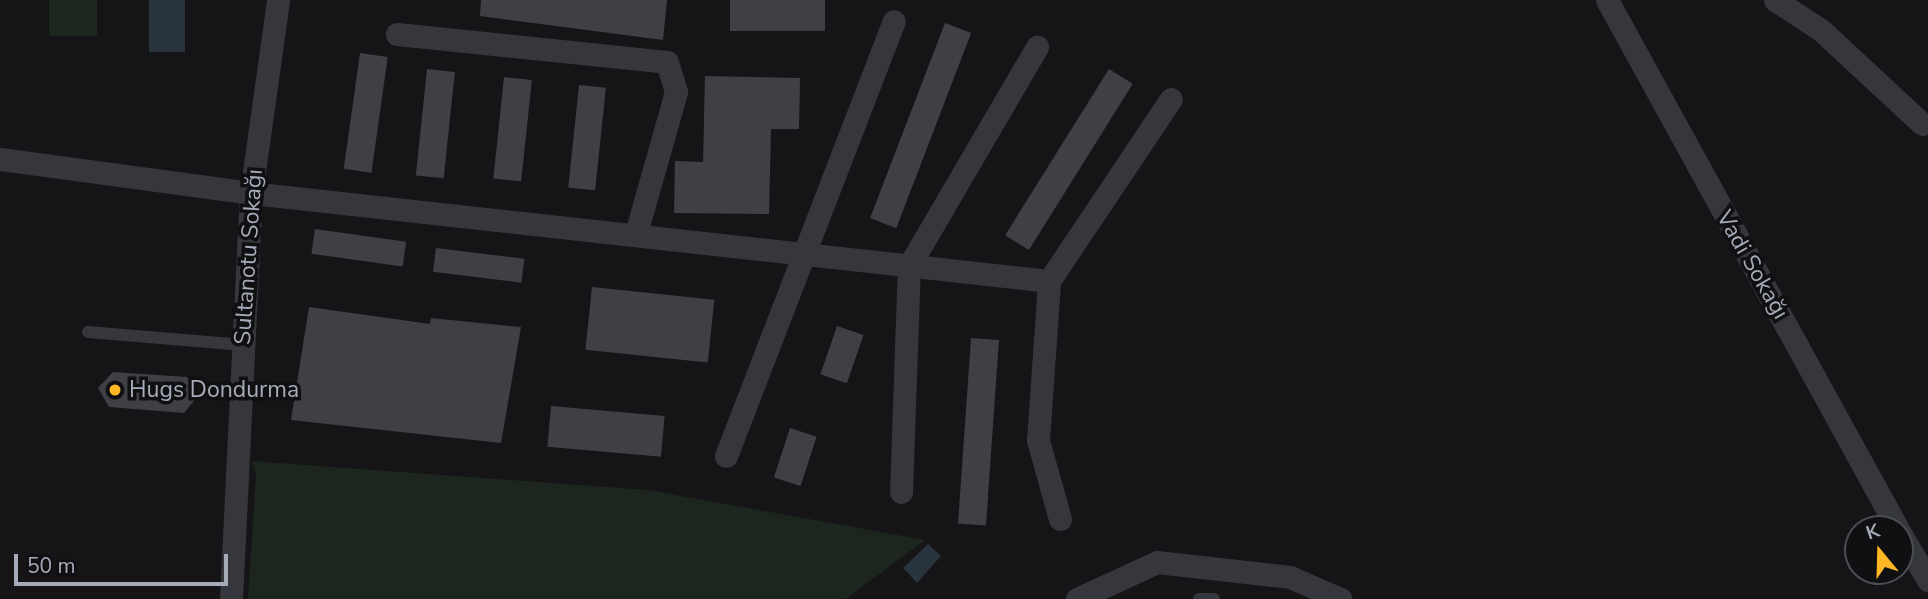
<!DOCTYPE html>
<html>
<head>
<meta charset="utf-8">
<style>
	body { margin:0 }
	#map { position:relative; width:1928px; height:599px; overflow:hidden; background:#151517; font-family:"Nunito Sans",sans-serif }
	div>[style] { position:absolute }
	.green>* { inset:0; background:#1d261e; transform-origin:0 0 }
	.water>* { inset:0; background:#2a343d; transform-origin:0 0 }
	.building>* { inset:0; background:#3f4045; transform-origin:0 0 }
	.service>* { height:12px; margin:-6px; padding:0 6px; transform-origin:6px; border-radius:6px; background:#36373d }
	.minor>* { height:23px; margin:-11.5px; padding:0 11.5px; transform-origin:11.5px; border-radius:11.5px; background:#36373d }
	.dots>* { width:19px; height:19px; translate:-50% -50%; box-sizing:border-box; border:4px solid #101012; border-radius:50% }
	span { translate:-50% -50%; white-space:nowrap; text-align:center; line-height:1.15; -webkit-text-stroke:7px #101012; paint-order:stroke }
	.street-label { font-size:23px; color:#a6abb9 }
	.poi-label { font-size:23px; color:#a6abb9 }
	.left { translate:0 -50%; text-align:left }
	.north { position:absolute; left:1844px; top:515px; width:70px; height:70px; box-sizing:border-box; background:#101012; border:2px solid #4c4e55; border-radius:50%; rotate:341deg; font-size:19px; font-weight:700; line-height:28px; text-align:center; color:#a6abb9 }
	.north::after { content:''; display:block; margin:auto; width:24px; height:32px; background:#ffb726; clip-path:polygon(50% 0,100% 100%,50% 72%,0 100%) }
	.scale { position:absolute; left:14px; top:554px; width:214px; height:32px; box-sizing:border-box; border:4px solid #a6abb9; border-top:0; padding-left:9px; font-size:21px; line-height:24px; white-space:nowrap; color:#a6abb9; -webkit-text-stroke:5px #101012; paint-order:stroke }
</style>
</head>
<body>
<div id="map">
	<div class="green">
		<div style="left:49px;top:0;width:48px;height:36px"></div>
		<div style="clip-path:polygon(251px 461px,648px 490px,925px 540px,846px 599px,248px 599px,256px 474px)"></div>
	</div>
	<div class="water">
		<div style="left:149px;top:0;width:36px;height:52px"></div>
		<div style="clip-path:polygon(928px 544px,941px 556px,917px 583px,903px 568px)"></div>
	</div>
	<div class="building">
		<div style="clip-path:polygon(481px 0,667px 0,663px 40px,480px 16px)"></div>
		<div style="left:730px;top:0;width:95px;height:31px"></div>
		<div style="left:945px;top:23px;width:28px;height:209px;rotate:21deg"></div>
		<div style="left:360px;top:53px;width:28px;height:117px;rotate:8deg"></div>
		<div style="left:427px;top:69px;width:28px;height:107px;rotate:6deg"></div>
		<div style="left:1109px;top:69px;width:28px;height:196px;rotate:32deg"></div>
		<div style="clip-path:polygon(705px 76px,800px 78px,799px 129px,771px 129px,769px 214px,674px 213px,675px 161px,703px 162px)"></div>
		<div style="left:504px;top:77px;width:28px;height:102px;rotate:6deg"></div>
		<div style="left:579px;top:85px;width:27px;height:103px;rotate:6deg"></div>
		<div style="left:315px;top:229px;width:92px;height:25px;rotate:8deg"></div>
		<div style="left:436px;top:248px;width:89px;height:24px;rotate:7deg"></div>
		<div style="left:592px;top:287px;width:123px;height:63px;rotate:6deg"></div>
		<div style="clip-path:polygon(309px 307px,430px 324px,431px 318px,521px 327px,501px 443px,291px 420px)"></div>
		<div style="left:837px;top:326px;width:28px;height:51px;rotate:19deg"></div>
		<div style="left:971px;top:338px;width:28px;height:186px;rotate:4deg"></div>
		<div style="clip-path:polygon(113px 372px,187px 377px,199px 395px,184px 413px,109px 407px,98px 388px)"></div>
		<div style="left:551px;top:406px;width:114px;height:41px;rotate:5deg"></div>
		<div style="left:790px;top:428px;width:28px;height:52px;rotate:18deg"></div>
	</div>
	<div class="service">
		<div style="left:88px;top:332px;width:156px;rotate:4.8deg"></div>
		<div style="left:1199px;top:599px;width:15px"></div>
	</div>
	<div class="minor">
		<div style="left:1607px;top:0;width:604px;rotate:61.19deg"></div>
		<div style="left:1775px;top:0;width:55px;rotate:33.1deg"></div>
		<div style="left:1821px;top:30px;width:138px;rotate:42.9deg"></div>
		<div style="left:397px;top:34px;width:271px;rotate:5.9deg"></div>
		<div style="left:667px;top:62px;width:31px;rotate:73deg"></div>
		<div style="left:676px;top:92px;width:147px;rotate:105.8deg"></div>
		<div style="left:0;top:159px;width:253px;rotate:7.7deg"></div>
		<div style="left:251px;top:193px;width:803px;rotate:6.29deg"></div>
		<div style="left:726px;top:456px;width:466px;rotate:-68.9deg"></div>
		<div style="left:901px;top:492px;width:226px;rotate:-88deg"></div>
		<div style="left:909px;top:266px;width:254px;rotate:-59.7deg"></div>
		<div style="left:1060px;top:519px;width:82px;rotate:-105.6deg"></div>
		<div style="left:1038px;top:440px;width:159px;rotate:-86deg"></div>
		<div style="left:1049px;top:281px;width:219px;rotate:-56.2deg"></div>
		<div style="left:1900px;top:533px;width:55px;rotate:59.2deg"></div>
		<div style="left:231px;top:599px;width:406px;rotate:-87.2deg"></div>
		<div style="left:251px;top:193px;width:195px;rotate:-82deg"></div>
		<div style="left:1077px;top:599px;width:88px;rotate:-24.8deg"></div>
		<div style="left:1157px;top:562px;width:134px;rotate:6.4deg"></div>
		<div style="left:1290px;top:577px;width:55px;rotate:23.7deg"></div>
	</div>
	<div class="dots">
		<div style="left:115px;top:390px;background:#ffb726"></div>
	</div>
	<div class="street-label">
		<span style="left:249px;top:257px;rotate:-86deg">Sultanotu Sokağı</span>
		<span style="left:1752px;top:265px;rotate:60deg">Vadi Sokağı</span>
	</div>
	<div class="poi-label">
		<span class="left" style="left:129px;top:390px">Hugs Dondurma</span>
	</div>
	<div class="north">K</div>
	<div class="scale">50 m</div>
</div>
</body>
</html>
